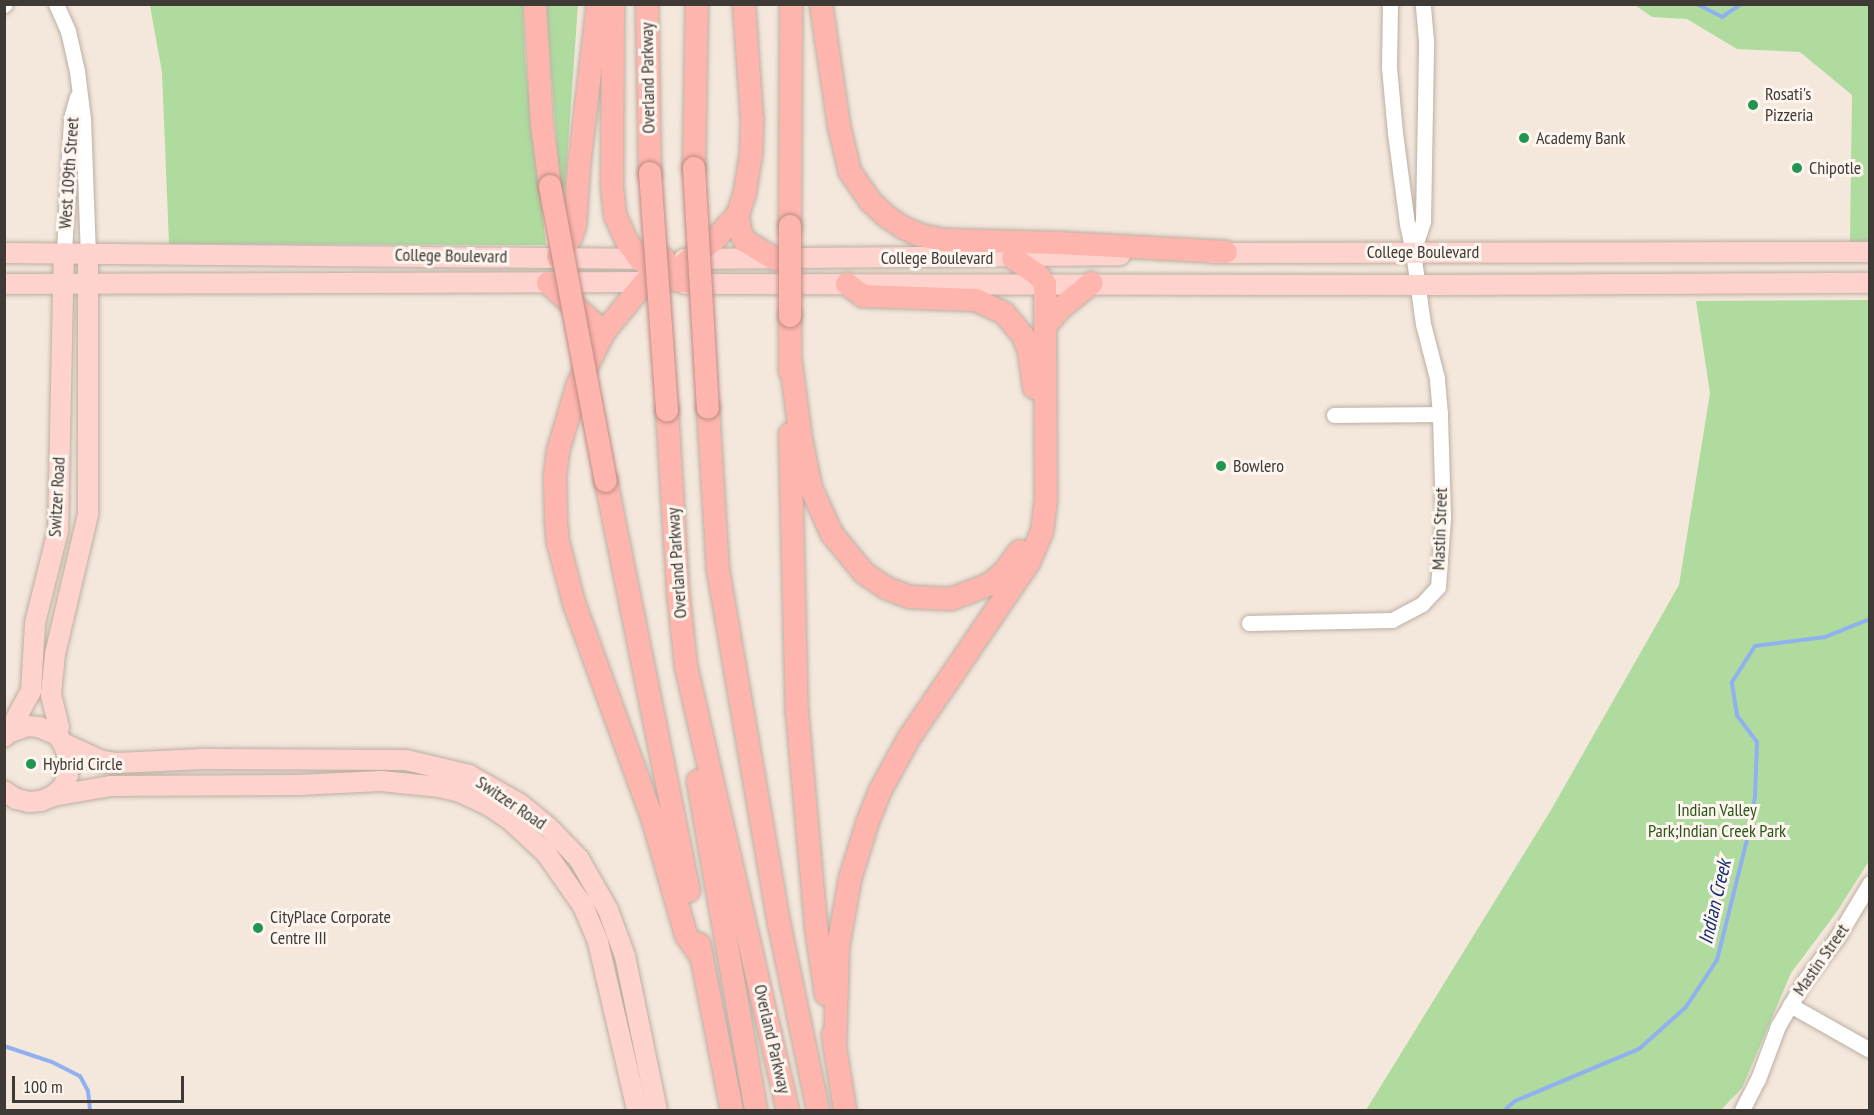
<!DOCTYPE html>
<html>
<head>
<meta charset="utf-8">
<style>
	body { margin:0 }
	#map { position:relative; width:1874px; height:1115px; overflow:hidden; background:#f4e7db; font-family:"PT Sans Narrow",sans-serif }
	div>[style] { position:absolute }
	.green>* { inset:0; background:#afdb9f }
	.stream>* { height:4px; margin:-2px; padding:0 2px; transform-origin:2px; border-radius:2px; background:#90b0f0 }
	.roads { filter:drop-shadow(0 0 2px #bbafa3) drop-shadow(0 0 2px #bbafa3) }
	.minor>* { height:15px; margin:-7.5px; padding:0 7.5px; transform-origin:7.5px; border-radius:7.5px; background:#fff }
	.major>* { height:20px; margin:-10px; padding:0 10px; transform-origin:10px; border-radius:10px; background:#fed3ce }
	.highway>* { height:22px; margin:-11px; padding:0 11px; transform-origin:11px; border-radius:11px; background:#feb5ad }
	.bridges { filter:drop-shadow(0 0 2px #bb8a83) drop-shadow(0 0 2px #bb8a83) }
	.highway-bridge>* { height:22px; margin:-11px; padding:0 11px; transform-origin:11px; border-radius:11px; background:#feb5ad }
	.dots>* { width:16px; height:16px; translate:-50% -50%; box-sizing:border-box; border:3px solid #fdf5ee; border-radius:50% }
	span { translate:-50% -50%; white-space:nowrap; text-align:center; line-height:1.15; -webkit-text-stroke:6px #fdf5ee; paint-order:stroke }
	.street-label { font-size:18px; color:#3f3a35 }
	.poi-label { font-size:18px; color:#3f3a35 }
	.left { translate:0 -50%; text-align:left }
	.park-label { font-size:18px; color:#2b5619 }
	.water-label { font-size:20px; color:#0f2c75; font-style:italic }
	.frame { position:absolute; inset:0; border:6px solid #3f3a35; pointer-events:none }
	.scale { position:absolute; left:12px; top:1076px; width:172px; height:27px; box-sizing:border-box; border:3px solid #3f3a35; border-top:0; padding-left:8px; font-size:18px; line-height:21px; white-space:nowrap; color:#3f3a35; -webkit-text-stroke:4px #fdf5ee; paint-order:stroke }
</style>
</head>
<body>
<div id="map">
	<div class="green">
		<div style="clip-path:polygon(157px 4px,523px 5px,525px 60px,546px 245px,169px 244px,162px 72px,150px 6px)"></div>
		<div style="clip-path:polygon(546px 5px,578px 5px,565px 188px,560px 189px)"></div>
		<div style="clip-path:polygon(1635px 5px,1869px 5px,1869px 242px,1850px 242px,1852px 95px,1800px 52px,1737px 49px,1687px 19px,1652px 17px)"></div>
		<div style="clip-path:polygon(1869px 300px,1869px 861px,1836px 913px,1791px 973px,1742px 1088px,1721px 1110px,1366px 1110px,1551px 810px,1679px 585px,1710px 393px,1696px 301px)"></div>
	</div>
	<div class="stream">
		<div style="left:1697px;top:4px;width:28px;rotate:27deg"></div>
		<div style="left:1722px;top:17px;width:23px;rotate:-34deg"></div>
		<div style="left:7px;top:1047px;width:47px;rotate:18.4deg"></div>
		<div style="left:52px;top:1062px;width:31px;rotate:27deg"></div>
		<div style="left:80px;top:1076px;width:17px;rotate:62deg"></div>
		<div style="left:88px;top:1091px;width:19px;rotate:84deg"></div>
		<div style="left:1505px;top:1110px;width:13px;rotate:-42deg"></div>
		<div style="left:1515px;top:1101px;width:134px;rotate:-22.8deg"></div>
		<div style="left:1639px;top:1049px;width:63px;rotate:-41.8deg"></div>
		<div style="left:1686px;top:1007px;width:56px;rotate:-56.6deg"></div>
		<div style="left:1717px;top:960px;width:120px;rotate:-76deg"></div>
		<div style="left:1746px;top:844px;width:48px;rotate:-79.2deg"></div>
		<div style="left:1755px;top:797px;width:55px;rotate:-87.9deg"></div>
		<div style="left:1757px;top:742px;width:34px;rotate:-127deg"></div>
		<div style="left:1737px;top:715px;width:33px;rotate:-99deg"></div>
		<div style="left:1732px;top:682px;width:43px;rotate:-57.4deg"></div>
		<div style="left:1755px;top:646px;width:71px;rotate:-7.3deg"></div>
		<div style="left:1825px;top:637px;width:48px;rotate:-21.8deg"></div>
	</div>
	<div class="roads">
		<div class="minor">
			<div style="left:56px;top:4px;width:30px;rotate:66deg"></div>
			<div style="left:68px;top:31px;width:41px;rotate:77.3deg"></div>
			<div style="left:77px;top:71px;width:48px;rotate:82.9deg"></div>
			<div style="left:83px;top:119px;width:134px;rotate:87.9deg"></div>
			<div style="left:4px;top:5px;width:1px;rotate:-45deg"></div>
			<div style="left:1413px;top:252px;width:33px;rotate:-72deg"></div>
			<div style="left:1423px;top:221px;width:180px;rotate:-89deg"></div>
			<div style="left:1426px;top:41px;width:37px;rotate:-95deg"></div>
			<div style="left:64px;top:253px;width:135px;rotate:-87deg"></div>
			<div style="left:71px;top:118px;width:22px;rotate:-74deg"></div>
			<div style="left:1334px;top:415px;width:106px;rotate:-0.5deg"></div>
			<div style="left:1249px;top:623px;width:143px;rotate:-1.2deg"></div>
			<div style="left:1392px;top:620px;width:34px;rotate:-28deg"></div>
			<div style="left:1422px;top:604px;width:23px;rotate:-47deg"></div>
			<div style="left:1438px;top:587px;width:69px;rotate:-85.9deg"></div>
			<div style="left:1443px;top:518px;width:104px;rotate:-91.7deg"></div>
			<div style="left:1440px;top:414px;width:36px;rotate:-95deg"></div>
			<div style="left:1437px;top:378px;width:56px;rotate:-104.5deg"></div>
			<div style="left:1423px;top:324px;width:73px;rotate:-97.9deg"></div>
			<div style="left:1413px;top:252px;width:29px;rotate:-102deg"></div>
			<div style="left:1407px;top:224px;width:92px;rotate:-97.5deg"></div>
			<div style="left:1395px;top:133px;width:66px;rotate:-95.2deg"></div>
			<div style="left:1389px;top:67px;width:63px;rotate:-89.1deg"></div>
			<div style="left:1790px;top:1005px;width:90px;rotate:29.4deg"></div>
			<div style="left:1742px;top:1110px;width:35px;rotate:-63deg"></div>
			<div style="left:1758px;top:1079px;width:57px;rotate:-69.3deg"></div>
			<div style="left:1778px;top:1026px;width:53px;rotate:-59.6deg"></div>
			<div style="left:1805px;top:980px;width:55px;rotate:-53.1deg"></div>
			<div style="left:1838px;top:936px;width:62px;rotate:-58.9deg"></div>
		</div>
		<div class="major">
			<div style="left:4px;top:253px;width:648px;rotate:0.53deg"></div>
			<div style="left:1212px;top:253px;width:658px;rotate:-0.09deg"></div>
			<div style="left:684px;top:259px;width:436px;rotate:-0.5deg"></div>
			<div style="left:4px;top:284px;width:652px;rotate:-0.18deg"></div>
			<div style="left:685px;top:284px;width:757px;rotate:0.08deg"></div>
			<div style="left:1442px;top:285px;width:428px;rotate:-0.3deg"></div>
			<div style="left:8px;top:733px;width:48px;rotate:-61.3deg"></div>
			<div style="left:31px;top:691px;width:68px;rotate:-86.6deg"></div>
			<div style="left:35px;top:623px;width:95px;rotate:-76deg"></div>
			<div style="left:58px;top:531px;width:278px;rotate:-88.8deg"></div>
			<div style="left:57px;top:735px;width:8px;rotate:-76deg"></div>
			<div style="left:59px;top:727px;width:34px;rotate:-104deg"></div>
			<div style="left:51px;top:694px;width:40px;rotate:-84.3deg"></div>
			<div style="left:55px;top:654px;width:144px;rotate:-76.7deg"></div>
			<div style="left:88px;top:514px;width:261px;rotate:-90deg"></div>
			<div style="left:4px;top:737px;width:6px;rotate:-45deg"></div>
			<div style="left:8px;top:733px;width:20px;rotate:-20deg"></div>
			<div style="left:27px;top:726px;width:12px;rotate:5deg"></div>
			<div style="left:39px;top:727px;width:20px;rotate:24deg"></div>
			<div style="left:57px;top:735px;width:10px;rotate:53deg"></div>
			<div style="left:63px;top:743px;width:20px;rotate:70deg"></div>
			<div style="left:70px;top:762px;width:13px;rotate:99deg"></div>
			<div style="left:68px;top:775px;width:13px;rotate:113deg"></div>
			<div style="left:63px;top:787px;width:13px;rotate:138deg"></div>
			<div style="left:53px;top:796px;width:13px;rotate:157deg"></div>
			<div style="left:41px;top:801px;width:12px;rotate:175deg"></div>
			<div style="left:29px;top:802px;width:13px;rotate:-167deg"></div>
			<div style="left:16px;top:799px;width:14px;rotate:-146deg"></div>
			<div style="left:63px;top:743px;width:43px;rotate:24.8deg"></div>
			<div style="left:102px;top:761px;width:15px;rotate:8deg"></div>
			<div style="left:117px;top:763px;width:86px;rotate:-2.7deg"></div>
			<div style="left:203px;top:759px;width:203px;rotate:0.3deg"></div>
			<div style="left:406px;top:760px;width:65px;rotate:13.4deg"></div>
			<div style="left:469px;top:775px;width:59px;rotate:29.6deg"></div>
			<div style="left:520px;top:804px;width:36px;rotate:39deg"></div>
			<div style="left:548px;top:827px;width:45px;rotate:45.9deg"></div>
			<div style="left:579px;top:859px;width:59px;rotate:60.4deg"></div>
			<div style="left:608px;top:910px;width:49px;rotate:69.7deg"></div>
			<div style="left:625px;top:956px;width:157px;rotate:78.3deg"></div>
			<div style="left:53px;top:796px;width:59px;rotate:-9.8deg"></div>
			<div style="left:111px;top:786px;width:188px;rotate:-0.3deg"></div>
			<div style="left:299px;top:785px;width:82px;rotate:-2.8deg"></div>
			<div style="left:381px;top:781px;width:59px;rotate:5.8deg"></div>
			<div style="left:440px;top:787px;width:21px;rotate:14deg"></div>
			<div style="left:460px;top:792px;width:31px;rotate:25deg"></div>
			<div style="left:488px;top:805px;width:25px;rotate:34deg"></div>
			<div style="left:509px;top:819px;width:50px;rotate:42.6deg"></div>
			<div style="left:546px;top:853px;width:65px;rotate:55.1deg"></div>
			<div style="left:583px;top:906px;width:39px;rotate:67deg"></div>
			<div style="left:598px;top:942px;width:172px;rotate:76.9deg"></div>
		</div>
		<div class="highway">
			<div style="left:535px;top:4px;width:121px;rotate:86.7deg"></div>
			<div style="left:542px;top:125px;width:62px;rotate:82.5deg"></div>
			<div style="left:613px;top:4px;width:182px;rotate:90.3deg"></div>
			<div style="left:612px;top:186px;width:29px;rotate:84deg"></div>
			<div style="left:615px;top:215px;width:27px;rotate:66deg"></div>
			<div style="left:626px;top:240px;width:24px;rotate:54deg"></div>
			<div style="left:640px;top:259px;width:18px;rotate:38deg"></div>
			<div style="left:654px;top:270px;width:23px;rotate:25deg"></div>
			<div style="left:675px;top:280px;width:25px;rotate:9deg"></div>
			<div style="left:647px;top:4px;width:169px;rotate:89deg"></div>
			<div style="left:821px;top:4px;width:123px;rotate:81.6deg"></div>
			<div style="left:839px;top:126px;width:47px;rotate:76.6deg"></div>
			<div style="left:850px;top:172px;width:35px;rotate:55deg"></div>
			<div style="left:870px;top:201px;width:22px;rotate:43deg"></div>
			<div style="left:886px;top:216px;width:22px;rotate:34deg"></div>
			<div style="left:904px;top:228px;width:17px;rotate:24deg"></div>
			<div style="left:920px;top:235px;width:24px;rotate:12deg"></div>
			<div style="left:943px;top:240px;width:116px;rotate:1.5deg"></div>
			<div style="left:1059px;top:243px;width:167px;rotate:3.1deg"></div>
			<div style="left:694px;top:168px;width:164px;rotate:-89deg"></div>
			<div style="left:738px;top:214px;width:16px;rotate:83deg"></div>
			<div style="left:740px;top:230px;width:12px;rotate:66deg"></div>
			<div style="left:745px;top:241px;width:35px;rotate:31deg"></div>
			<div style="left:790px;top:226px;width:222px;rotate:-89.7deg"></div>
			<div style="left:558px;top:257px;width:24px;rotate:-57deg"></div>
			<div style="left:571px;top:237px;width:13px;rotate:-72deg"></div>
			<div style="left:575px;top:225px;width:59px;rotate:-86.1deg"></div>
			<div style="left:579px;top:166px;width:163px;rotate:-83.3deg"></div>
			<div style="left:664px;top:259px;width:94px;rotate:129.4deg"></div>
			<div style="left:604px;top:332px;width:58px;rotate:116.6deg"></div>
			<div style="left:578px;top:384px;width:70px;rotate:106.6deg"></div>
			<div style="left:558px;top:451px;width:26px;rotate:97deg"></div>
			<div style="left:555px;top:477px;width:43px;rotate:88.7deg"></div>
			<div style="left:556px;top:520px;width:22px;rotate:85deg"></div>
			<div style="left:558px;top:542px;width:63px;rotate:75.3deg"></div>
			<div style="left:574px;top:603px;width:228px;rotate:70deg"></div>
			<div style="left:652px;top:817px;width:123px;rotate:73.9deg"></div>
			<div style="left:686px;top:935px;width:28px;rotate:55deg"></div>
			<div style="left:548px;top:283px;width:74px;rotate:41.2deg"></div>
			<div style="left:661px;top:283px;width:70px;rotate:-39.2deg"></div>
			<div style="left:715px;top:239px;width:34px;rotate:-47deg"></div>
			<div style="left:738px;top:214px;width:23px;rotate:-72deg"></div>
			<div style="left:745px;top:192px;width:37px;rotate:-81deg"></div>
			<div style="left:751px;top:155px;width:36px;rotate:-88deg"></div>
			<div style="left:752px;top:119px;width:115px;rotate:-94deg"></div>
			<div style="left:847px;top:284px;width:20px;rotate:37deg"></div>
			<div style="left:863px;top:296px;width:113px;rotate:2deg"></div>
			<div style="left:976px;top:300px;width:31px;rotate:25deg"></div>
			<div style="left:1004px;top:313px;width:30px;rotate:50deg"></div>
			<div style="left:1023px;top:336px;width:16px;rotate:68deg"></div>
			<div style="left:1029px;top:351px;width:37px;rotate:82deg"></div>
			<div style="left:1047px;top:324px;width:23px;rotate:-49deg"></div>
			<div style="left:1062px;top:307px;width:38px;rotate:-39deg"></div>
			<div style="left:790px;top:357px;width:83px;rotate:82.4deg"></div>
			<div style="left:801px;top:439px;width:50px;rotate:78.5deg"></div>
			<div style="left:811px;top:488px;width:51px;rotate:65.5deg"></div>
			<div style="left:832px;top:534px;width:50px;rotate:50.6deg"></div>
			<div style="left:864px;top:573px;width:27px;rotate:34deg"></div>
			<div style="left:886px;top:588px;width:26px;rotate:21deg"></div>
			<div style="left:910px;top:597px;width:41px;rotate:2.8deg"></div>
			<div style="left:951px;top:599px;width:42px;rotate:-21deg"></div>
			<div style="left:990px;top:584px;width:18px;rotate:-41deg"></div>
			<div style="left:1004px;top:572px;width:26px;rotate:-53deg"></div>
			<div style="left:790px;top:371px;width:55px;rotate:-90deg"></div>
			<div style="left:708px;top:408px;width:162px;rotate:86.5deg"></div>
			<div style="left:718px;top:570px;width:358px;rotate:80.2deg"></div>
			<div style="left:779px;top:923px;width:191px;rotate:78.2deg"></div>
			<div style="left:667px;top:410px;width:181px;rotate:86.5deg"></div>
			<div style="left:678px;top:591px;width:75px;rotate:83.9deg"></div>
			<div style="left:686px;top:666px;width:456px;rotate:77.1deg"></div>
			<div style="left:790px;top:434px;width:278px;rotate:88.6deg"></div>
			<div style="left:797px;top:712px;width:216px;rotate:84.9deg"></div>
			<div style="left:816px;top:927px;width:68px;rotate:81.5deg"></div>
			<div style="left:606px;top:481px;width:418px;rotate:78.6deg"></div>
			<div style="left:698px;top:781px;width:334px;rotate:80deg"></div>
			<div style="left:699px;top:944px;width:169px;rotate:78.8deg"></div>
			<div style="left:833px;top:1035px;width:76px;rotate:80.9deg"></div>
			<div style="left:835px;top:1049px;width:102px;rotate:-88.3deg"></div>
			<div style="left:838px;top:947px;width:69px;rotate:-80deg"></div>
			<div style="left:850px;top:879px;width:61px;rotate:-72.8deg"></div>
			<div style="left:868px;top:821px;width:32px;rotate:-68deg"></div>
			<div style="left:880px;top:791px;width:60px;rotate:-61.3deg"></div>
			<div style="left:909px;top:738px;width:213px;rotate:-55.7deg"></div>
			<div style="left:1029px;top:562px;width:33px;rotate:-67deg"></div>
			<div style="left:1042px;top:532px;width:32px;rotate:-83deg"></div>
			<div style="left:1046px;top:500px;width:216px;rotate:-90.3deg"></div>
			<div style="left:1045px;top:284px;width:11px;rotate:-128deg"></div>
			<div style="left:1038px;top:275px;width:30px;rotate:-146deg"></div>
		</div>
	</div>
	<div class="bridges">
		<div class="highway-bridge">
			<div style="left:694px;top:168px;width:240px;rotate:86.7deg"></div>
			<div style="left:650px;top:173px;width:238px;rotate:85.9deg"></div>
			<div style="left:550px;top:186px;width:300px;rotate:79.3deg"></div>
			<div style="left:790px;top:226px;width:90px;rotate:90deg"></div>
		</div>
	</div>
	<div class="dots">
		<div style="left:1753px;top:105px;background:#219651"></div>
		<div style="left:1524px;top:138px;background:#219651"></div>
		<div style="left:1797px;top:168px;background:#219651"></div>
		<div style="left:1221px;top:466px;background:#219651"></div>
		<div style="left:31px;top:764px;background:#219651"></div>
		<div style="left:258px;top:928px;background:#219651"></div>
	</div>
	<div class="street-label">
		<span style="left:648px;top:78px;rotate:-91deg">Overland Parkway</span>
		<span style="left:69px;top:173px;rotate:-86deg">West 109th Street</span>
		<span style="left:1423px;top:252px">College Boulevard</span>
		<span style="left:451px;top:256px;rotate:1deg">College Boulevard</span>
		<span style="left:937px;top:258px">College Boulevard</span>
		<span style="left:57px;top:497px;rotate:-87deg">Switzer Road</span>
		<span style="left:1440px;top:529px;rotate:-88deg">Mastin Street</span>
		<span style="left:677px;top:563px;rotate:-94deg">Overland Parkway</span>
		<span style="left:511px;top:803px;rotate:34deg">Switzer Road</span>
		<span style="left:1821px;top:960px;rotate:-55deg">Mastin Street</span>
		<span style="left:772px;top:1039px;rotate:77deg">Overland Parkway</span>
	</div>
	<div class="poi-label">
		<span class="left" style="left:1765px;top:105px">Rosati's<br>Pizzeria</span>
		<span class="left" style="left:1536px;top:138px">Academy Bank</span>
		<span class="left" style="left:1809px;top:168px">Chipotle</span>
		<span class="left" style="left:1233px;top:466px">Bowlero</span>
		<span class="left" style="left:43px;top:764px">Hybrid Circle</span>
		<span class="left" style="left:270px;top:928px">CityPlace Corporate<br>Centre III</span>
	</div>
	<div class="park-label">
		<span style="left:1717px;top:821px">Indian Valley<br>Park;Indian Creek Park</span>
	</div>
	<div class="water-label">
		<span style="left:1715px;top:902px;rotate:-77deg">Indian Creek</span>
	</div>
	<div class="frame"></div>
	<div class="scale">100 m</div>
</div>
</body>
</html>
